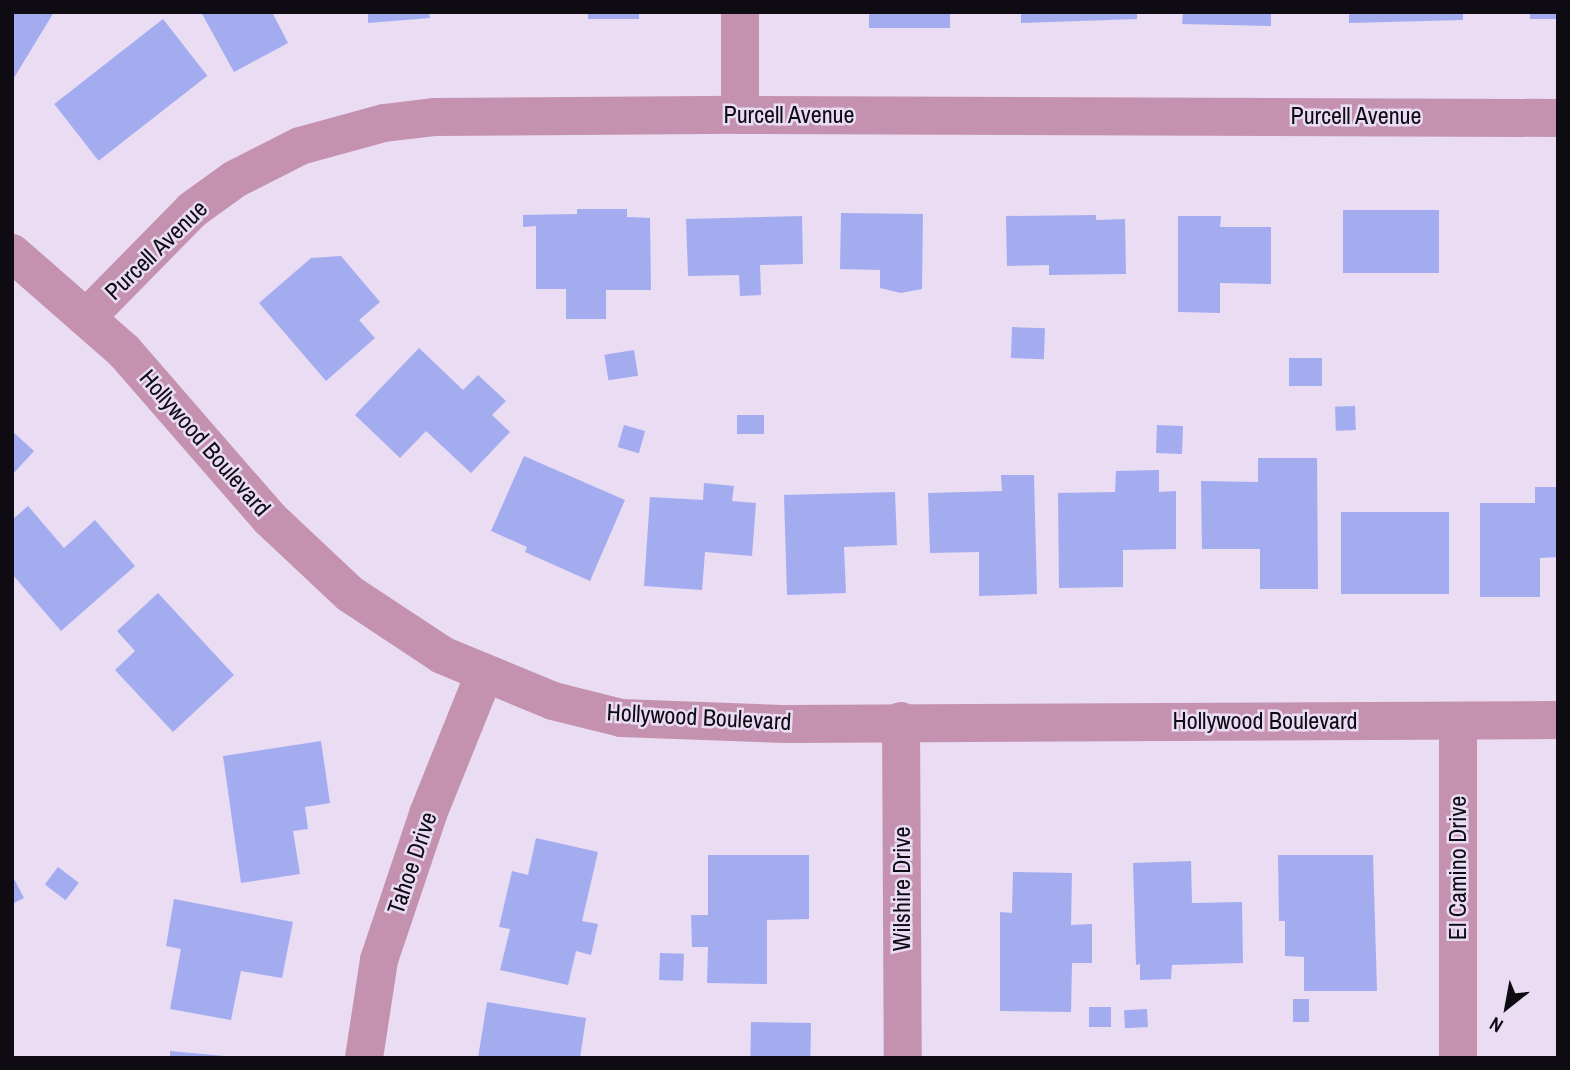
<!DOCTYPE html>
<html>
<head>
<meta charset="utf-8">
<style>
	body { margin:0 }
	#map { position:relative; width:1570px; height:1070px; overflow:hidden; background:#e9dcf3; font-family:"Archivo Narrow",sans-serif }
	div>[style] { position:absolute }
	.building>* { inset:0; background:#a4acf0; transform-origin:0 0 }
	.minor>* { height:38px; margin:-19px; padding:0 19px; transform-origin:19px; border-radius:19px; background:#c492ae }
	span { translate:-50% -50%; white-space:nowrap; text-align:center; line-height:1.15; -webkit-text-stroke:5px #e9dcf3; paint-order:stroke }
	.street-label { font-size:24px; color:#0f0b12 }
	.frame { position:absolute; inset:0; border:14px solid #0f0b12; pointer-events:none }
	.north { position:absolute; left:1472px; top:972px; width:70px; height:70px; -webkit-text-stroke:5px #e9dcf3; paint-order:stroke; rotate:211deg; font-size:19px; font-weight:700; line-height:28px; text-align:center; color:#0f0b12 }
	.north::after { content:''; display:block; margin:auto; width:24px; height:32px; background:#0f0b12; clip-path:polygon(50% 0,100% 100%,50% 72%,0 100%) }
</style>
</head>
<body>
<div id="map">
	<div class="building">
		<div style="clip-path:polygon(12px 12px,54px 12px,12px 81px)"></div>
		<div style="clip-path:polygon(201px 12px,272px 12px,288px 43px,234px 72px)"></div>
		<div style="clip-path:polygon(368px 12px,429px 12px,430px 18px,368px 23px)"></div>
		<div style="left:588px;top:12px;width:51px;height:7px"></div>
		<div style="left:869px;top:12px;width:81px;height:16px"></div>
		<div style="clip-path:polygon(1021px 12px,1137px 12px,1137px 19px,1021px 23px)"></div>
		<div style="clip-path:polygon(1183px 12px,1271px 12px,1271px 26px,1182px 24px)"></div>
		<div style="clip-path:polygon(1349px 12px,1463px 12px,1463px 20px,1349px 23px)"></div>
		<div style="left:1530px;top:12px;width:28px;height:7px"></div>
		<div style="left:163px;top:19px;width:72px;height:138px;rotate:52deg"></div>
		<div style="clip-path:polygon(577px 209px,627px 209px,627px 217px,650px 218px,651px 290px,606px 290px,606px 319px,566px 319px,566px 289px,536px 289px,536px 226px,523px 227px,523px 215px,577px 214px)"></div>
		<div style="left:1343px;top:210px;width:96px;height:63px"></div>
		<div style="clip-path:polygon(841px 213px,923px 214px,922px 289px,901px 293px,880px 288px,880px 270px,840px 269px)"></div>
		<div style="clip-path:polygon(1096px 215px,1096px 220px,1125px 219px,1126px 274px,1049px 275px,1049px 265px,1007px 266px,1006px 216px)"></div>
		<div style="clip-path:polygon(802px 216px,803px 264px,760px 265px,761px 295px,740px 296px,739px 275px,688px 276px,686px 219px)"></div>
		<div style="clip-path:polygon(1178px 216px,1221px 216px,1220px 227px,1271px 227px,1271px 284px,1220px 283px,1220px 313px,1178px 312px)"></div>
		<div style="clip-path:polygon(341px 256px,380px 302px,359px 320px,375px 338px,326px 381px,259px 303px,311px 258px)"></div>
		<div style="left:1012px;top:327px;width:33px;height:31px;rotate:2deg"></div>
		<div style="clip-path:polygon(419px 348px,463px 390px,478px 375px,506px 401px,492px 415px,510px 432px,471px 473px,426px 431px,400px 458px,355px 415px)"></div>
		<div style="left:634px;top:350px;width:26px;height:30px;rotate:81deg"></div>
		<div style="left:1322px;top:358px;width:28px;height:33px;rotate:90deg"></div>
		<div style="left:1355px;top:406px;width:24px;height:20px;rotate:88deg"></div>
		<div style="left:737px;top:415px;width:27px;height:19px"></div>
		<div style="left:624px;top:425px;width:22px;height:23px;rotate:16deg"></div>
		<div style="left:1157px;top:425px;width:26px;height:28px;rotate:2deg"></div>
		<div style="clip-path:polygon(12px 431px,34px 451px,12px 475px)"></div>
		<div style="clip-path:polygon(524px 456px,625px 500px,590px 581px,525px 552px,527px 547px,491px 531px)"></div>
		<div style="clip-path:polygon(1258px 458px,1317px 458px,1318px 589px,1260px 589px,1260px 549px,1202px 549px,1201px 481px,1258px 482px)"></div>
		<div style="clip-path:polygon(1159px 470px,1159px 492px,1176px 491px,1176px 549px,1123px 550px,1123px 587px,1059px 588px,1058px 493px,1115px 492px,1116px 471px)"></div>
		<div style="clip-path:polygon(1001px 475px,1034px 475px,1037px 594px,979px 596px,979px 552px,930px 553px,928px 493px,1002px 491px)"></div>
		<div style="clip-path:polygon(704px 483px,734px 486px,732px 501px,756px 503px,752px 556px,705px 552px,702px 590px,644px 586px,650px 497px,703px 500px)"></div>
		<div style="clip-path:polygon(1535px 487px,1558px 487px,1558px 557px,1540px 558px,1540px 597px,1480px 597px,1480px 503px,1535px 503px)"></div>
		<div style="clip-path:polygon(895px 492px,897px 545px,844px 547px,846px 593px,787px 595px,784px 495px)"></div>
		<div style="clip-path:polygon(28px 506px,64px 548px,95px 520px,135px 566px,61px 631px,12px 574px,12px 520px)"></div>
		<div style="left:1341px;top:512px;width:108px;height:82px"></div>
		<div style="clip-path:polygon(158px 593px,234px 675px,173px 732px,115px 670px,135px 651px,117px 631px)"></div>
		<div style="clip-path:polygon(321px 741px,330px 803px,305px 807px,308px 829px,293px 831px,300px 874px,241px 883px,223px 756px)"></div>
		<div style="clip-path:polygon(536px 838px,598px 852px,582px 921px,598px 924px,591px 955px,576px 951px,568px 985px,500px 970px,510px 929px,499px 927px,512px 871px,528px 875px)"></div>
		<div style="clip-path:polygon(708px 855px,809px 855px,809px 919px,767px 920px,767px 984px,707px 983px,708px 947px,692px 947px,691px 915px,708px 915px)"></div>
		<div style="clip-path:polygon(1278px 855px,1373px 855px,1377px 991px,1304px 991px,1304px 957px,1285px 956px,1285px 921px,1279px 921px)"></div>
		<div style="clip-path:polygon(1191px 861px,1192px 903px,1242px 902px,1243px 963px,1172px 965px,1171px 979px,1140px 980px,1140px 964px,1136px 965px,1133px 863px)"></div>
		<div style="left:58px;top:867px;width:26px;height:22px;rotate:37deg"></div>
		<div style="clip-path:polygon(1013px 872px,1072px 873px,1071px 925px,1092px 924px,1092px 963px,1072px 963px,1071px 1012px,1000px 1011px,1000px 912px,1012px 913px)"></div>
		<div style="clip-path:polygon(12px 875px,24px 898px,12px 904px)"></div>
		<div style="clip-path:polygon(174px 899px,293px 922px,282px 978px,241px 971px,231px 1020px,170px 1009px,181px 949px,166px 946px)"></div>
		<div style="left:660px;top:953px;width:24px;height:27px;rotate:2deg"></div>
		<div style="left:1293px;top:999px;width:16px;height:23px"></div>
		<div style="clip-path:polygon(487px 1002px,586px 1018px,580px 1058px,478px 1058px)"></div>
		<div style="left:1089px;top:1007px;width:22px;height:20px"></div>
		<div style="left:1147px;top:1009px;width:18px;height:23px;rotate:87deg"></div>
		<div style="left:751px;top:1022px;width:60px;height:36px;rotate:1deg"></div>
		<div style="clip-path:polygon(170px 1051px,224px 1056px,224px 1058px,170px 1058px)"></div>
	</div>
	<div class="minor">
		<div style="left:740px;top:12px;width:103px;rotate:90deg"></div>
		<div style="left:12px;top:253px;width:149px;rotate:41.2deg"></div>
		<div style="left:124px;top:351px;width:221px;rotate:49deg"></div>
		<div style="left:269px;top:518px;width:111px;rotate:43.2deg"></div>
		<div style="left:350px;top:594px;width:110px;rotate:33.5deg"></div>
		<div style="left:442px;top:655px;width:120px;rotate:22.5deg"></div>
		<div style="left:553px;top:701px;width:70px;rotate:14deg"></div>
		<div style="left:621px;top:718px;width:167px;rotate:2.1deg"></div>
		<div style="left:788px;top:724px;width:770px;rotate:-0.3deg"></div>
		<div style="left:87px;top:317px;width:150px;rotate:-45.5deg"></div>
		<div style="left:192px;top:210px;width:53px;rotate:-35.8deg"></div>
		<div style="left:235px;top:179px;width:73px;rotate:-26.9deg"></div>
		<div style="left:300px;top:146px;width:87px;rotate:-15.3deg"></div>
		<div style="left:384px;top:123px;width:50px;rotate:-6.8deg"></div>
		<div style="left:434px;top:117px;width:306px;rotate:-0.4deg"></div>
		<div style="left:740px;top:115px;width:818px;rotate:0.21deg"></div>
		<div style="left:901px;top:721px;width:337px;rotate:89.7deg"></div>
		<div style="left:1458px;top:721px;width:337px;rotate:90deg"></div>
		<div style="left:364px;top:1058px;width:99px;rotate:-81.3deg"></div>
		<div style="left:379px;top:960px;width:154px;rotate:-71.4deg"></div>
		<div style="left:428px;top:814px;width:150px;rotate:-68.1deg"></div>
	</div>
	<div class="street-label">
		<span style="left:789px;top:115px">Purcell Avenue</span>
		<span style="left:1356px;top:116px">Purcell Avenue</span>
		<span style="left:156px;top:250px;rotate:-44deg">Purcell Avenue</span>
		<span style="left:205px;top:443px;rotate:49deg">Hollywood Boulevard</span>
		<span style="left:699px;top:717px;rotate:3deg">Hollywood Boulevard</span>
		<span style="left:1265px;top:721px">Hollywood Boulevard</span>
		<span style="left:412px;top:863px;rotate:-71deg">Tahoe Drive</span>
		<span style="left:1458px;top:868px;rotate:-90deg">El Camino Drive</span>
		<span style="left:902px;top:889px;rotate:-90deg">Wilshire Drive</span>
	</div>
	<div class="frame"></div>
	<div class="north">N</div>
</div>
</body>
</html>
